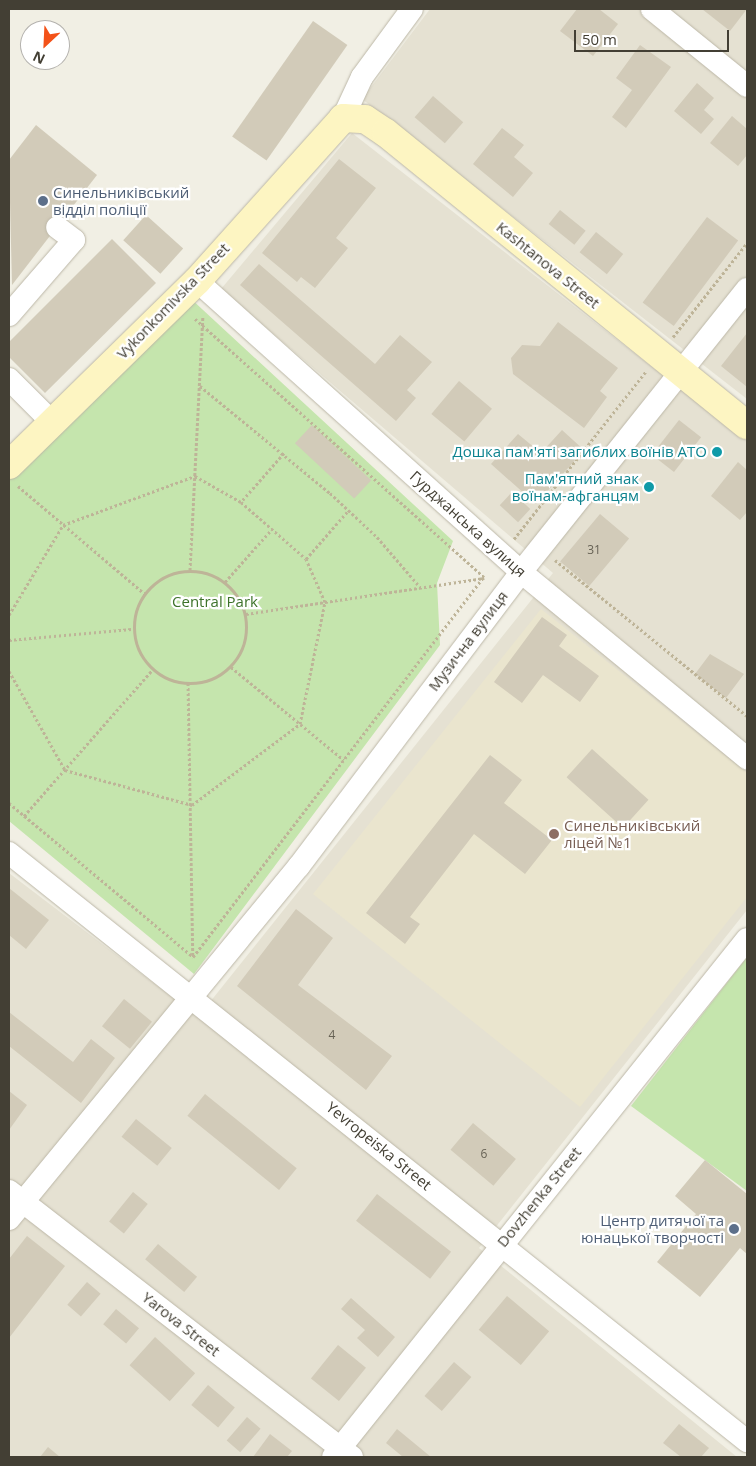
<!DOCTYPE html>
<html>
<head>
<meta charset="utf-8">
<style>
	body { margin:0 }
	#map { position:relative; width:756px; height:1466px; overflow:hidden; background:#f1efe4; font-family:"Open Sans",sans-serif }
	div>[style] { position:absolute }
	.residential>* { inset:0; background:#e5e1d2 }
	.education>* { inset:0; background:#eae5ce }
	.green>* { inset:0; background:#c5e5ad }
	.building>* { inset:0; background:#d2cbb9; transform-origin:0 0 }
	.path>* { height:3px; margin-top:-1.5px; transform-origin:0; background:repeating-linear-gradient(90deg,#beb498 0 2.5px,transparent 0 5px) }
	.path>.ring { margin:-1.5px; padding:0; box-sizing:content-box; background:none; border:3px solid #beb498; border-radius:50% }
	.roads { filter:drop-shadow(0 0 1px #bcb7a7) drop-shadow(0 0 1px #bcb7a7) }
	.street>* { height:22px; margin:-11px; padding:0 11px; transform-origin:11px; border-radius:11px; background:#fff }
	.secondary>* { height:28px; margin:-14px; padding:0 14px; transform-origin:14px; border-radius:14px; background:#fdf5c2 }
	.dots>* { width:14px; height:14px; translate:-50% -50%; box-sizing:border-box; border:2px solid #fff; border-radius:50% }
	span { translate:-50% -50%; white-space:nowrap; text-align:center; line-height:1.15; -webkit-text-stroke:4.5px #fff; paint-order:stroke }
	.number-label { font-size:12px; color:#676255 }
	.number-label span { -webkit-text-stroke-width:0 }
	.service-label { font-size:15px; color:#4e5e75 }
	.left { translate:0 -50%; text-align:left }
	.right { translate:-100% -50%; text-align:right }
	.street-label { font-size:15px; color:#433f34 }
	.culture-label { font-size:15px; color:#0d838f }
	.park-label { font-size:15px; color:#3d722a }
	.education-label { font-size:15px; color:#785e54 }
	.frame { position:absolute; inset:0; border:10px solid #433f34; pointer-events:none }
	.north { position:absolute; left:20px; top:20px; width:50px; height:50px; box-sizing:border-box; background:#fff; border:1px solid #b4b2ae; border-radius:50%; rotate:205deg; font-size:14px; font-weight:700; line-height:20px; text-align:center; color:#433f34 }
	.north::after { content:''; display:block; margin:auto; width:18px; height:22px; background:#f35219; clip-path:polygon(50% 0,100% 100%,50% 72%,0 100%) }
	.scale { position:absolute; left:574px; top:30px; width:155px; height:22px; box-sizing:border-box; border:2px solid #433f34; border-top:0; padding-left:6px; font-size:15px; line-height:18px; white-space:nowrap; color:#433f34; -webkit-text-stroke:4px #fff; paint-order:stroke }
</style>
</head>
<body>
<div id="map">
	<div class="residential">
		<div style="clip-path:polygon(430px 9px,747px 9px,747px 399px,362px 99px)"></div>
		<div style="clip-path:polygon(352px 133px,747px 441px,747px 910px,479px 1248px,737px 1457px,9px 1457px,9px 873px,198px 1017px,553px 573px,221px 289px)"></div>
	</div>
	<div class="education">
		<div style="clip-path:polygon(541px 609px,747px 773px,747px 897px,580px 1107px,313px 894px)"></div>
	</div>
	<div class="green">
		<div style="clip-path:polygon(189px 297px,453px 541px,437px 583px,440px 645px,194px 974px,9px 821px,9px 469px)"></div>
		<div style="clip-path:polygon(747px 957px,747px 1191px,631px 1106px)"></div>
	</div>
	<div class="building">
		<div style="clip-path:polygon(577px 9px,599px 9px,618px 24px,593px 56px,560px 31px)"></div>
		<div style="clip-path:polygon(702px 9px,747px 9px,730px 31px)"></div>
		<div style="left:313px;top:21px;width:42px;height:141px;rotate:35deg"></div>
		<div style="clip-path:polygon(640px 45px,671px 67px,626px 128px,612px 117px,632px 90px,616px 78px)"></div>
		<div style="clip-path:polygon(697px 83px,714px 98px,704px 110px,714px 119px,701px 134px,674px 111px)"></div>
		<div style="left:433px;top:96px;width:40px;height:28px;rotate:41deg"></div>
		<div style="clip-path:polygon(732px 116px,747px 129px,747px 155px,738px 166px,710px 143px)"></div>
		<div style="clip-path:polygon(36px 125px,97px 175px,12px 285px,9px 160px)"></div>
		<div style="clip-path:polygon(502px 128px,524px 145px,514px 157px,533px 173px,513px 197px,473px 164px)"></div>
		<div style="clip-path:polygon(339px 159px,376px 188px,336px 238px,348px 248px,315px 288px,301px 277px,297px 282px,262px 253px)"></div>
		<div style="left:560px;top:210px;width:33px;height:18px;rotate:39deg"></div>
		<div style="left:146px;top:215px;width:50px;height:34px;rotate:42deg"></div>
		<div style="left:707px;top:217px;width:39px;height:107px;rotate:37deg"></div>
		<div style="left:596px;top:232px;width:35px;height:26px;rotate:39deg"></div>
		<div style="clip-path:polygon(112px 239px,156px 283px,45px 393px,9px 357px,9px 342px)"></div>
		<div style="clip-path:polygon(259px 264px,375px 364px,400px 335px,432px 362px,407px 390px,416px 398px,396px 421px,240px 285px)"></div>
		<div style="clip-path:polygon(558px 322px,618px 368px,600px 391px,607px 397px,584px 428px,513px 374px,511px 358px,522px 345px,540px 346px)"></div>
		<div style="clip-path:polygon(747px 333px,747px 387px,721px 366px)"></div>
		<div style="left:459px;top:381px;width:43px;height:43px;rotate:40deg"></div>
		<div style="left:679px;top:420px;width:28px;height:44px;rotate:38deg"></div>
		<div style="left:312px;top:425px;width:81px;height:25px;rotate:43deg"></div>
		<div style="clip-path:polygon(562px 430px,584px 450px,536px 504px,491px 464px,518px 434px,541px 453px)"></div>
		<div style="clip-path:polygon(738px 462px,747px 470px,747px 512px,740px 520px,711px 496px)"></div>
		<div style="left:512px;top:492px;width:25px;height:18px;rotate:43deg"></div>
		<div style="left:600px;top:514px;width:38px;height:62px;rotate:40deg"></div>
		<div style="clip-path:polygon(542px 617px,567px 635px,559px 646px,599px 676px,580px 702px,543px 675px,522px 703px,494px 682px)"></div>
		<div style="clip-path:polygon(710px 654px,744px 674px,726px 698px,695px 674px)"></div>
		<div style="left:592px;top:749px;width:76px;height:38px;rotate:42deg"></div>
		<div style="clip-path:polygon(490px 755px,522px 780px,504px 803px,552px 840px,525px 874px,474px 834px,410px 917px,420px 924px,405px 944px,366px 913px)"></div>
		<div style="clip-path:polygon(9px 888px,49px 920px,26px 949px,9px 935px)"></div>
		<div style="clip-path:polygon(296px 909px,333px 938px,298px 985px,392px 1056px,366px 1090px,237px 986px)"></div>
		<div style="left:124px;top:999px;width:36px;height:35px;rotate:39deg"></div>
		<div style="clip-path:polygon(9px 1012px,73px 1062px,91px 1039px,115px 1058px,81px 1103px,9px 1046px)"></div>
		<div style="clip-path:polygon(9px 1091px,27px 1105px,9px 1130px)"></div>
		<div style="left:205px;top:1094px;width:118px;height:28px;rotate:39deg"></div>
		<div style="left:136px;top:1119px;width:46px;height:23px;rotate:39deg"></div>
		<div style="left:473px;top:1123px;width:56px;height:35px;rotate:40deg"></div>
		<div style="clip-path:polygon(705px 1160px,747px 1194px,747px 1254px,740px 1248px,700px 1297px,657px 1262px,696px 1214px,675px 1196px)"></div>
		<div style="left:133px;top:1192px;width:19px;height:38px;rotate:39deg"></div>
		<div style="left:377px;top:1194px;width:94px;height:34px;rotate:38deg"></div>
		<div style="clip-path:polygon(27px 1236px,65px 1266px,9px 1338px,9px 1259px)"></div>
		<div style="left:158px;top:1244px;width:51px;height:20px;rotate:40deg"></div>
		<div style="left:87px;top:1282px;width:18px;height:30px;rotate:41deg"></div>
		<div style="left:507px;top:1296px;width:55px;height:44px;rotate:40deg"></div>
		<div style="clip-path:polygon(351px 1298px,395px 1337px,378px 1357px,357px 1338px,365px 1330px,341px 1309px)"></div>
		<div style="left:116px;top:1309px;width:30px;height:20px;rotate:40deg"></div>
		<div style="left:155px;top:1337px;width:54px;height:38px;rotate:42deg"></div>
		<div style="left:338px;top:1345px;width:36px;height:43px;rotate:39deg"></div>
		<div style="left:454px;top:1362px;width:23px;height:45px;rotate:41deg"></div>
		<div style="left:208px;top:1385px;width:35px;height:26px;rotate:40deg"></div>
		<div style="left:247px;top:1417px;width:18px;height:31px;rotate:41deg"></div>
		<div style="clip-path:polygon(679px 1424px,709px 1448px,701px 1457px,681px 1457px,663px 1443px)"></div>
		<div style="clip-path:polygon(397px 1429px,431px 1457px,403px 1457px,386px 1443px)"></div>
		<div style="clip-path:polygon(270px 1434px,292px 1451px,287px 1457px,253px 1457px)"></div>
		<div style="clip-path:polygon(48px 1447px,60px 1457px,40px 1457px)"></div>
	</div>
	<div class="path">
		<div style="left:673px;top:337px;width:120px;rotate:-51.8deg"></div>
		<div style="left:200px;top:386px;width:168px;rotate:39.5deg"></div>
		<div style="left:330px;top:493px;width:64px;rotate:43.1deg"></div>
		<div style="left:377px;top:537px;width:66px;rotate:49.3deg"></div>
		<div style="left:284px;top:453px;width:65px;rotate:131.3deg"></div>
		<div style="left:241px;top:502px;width:86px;rotate:41.2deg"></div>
		<div style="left:306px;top:559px;width:64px;rotate:-48.8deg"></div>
		<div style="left:18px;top:486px;width:167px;rotate:40.4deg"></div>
		<div style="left:514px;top:539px;width:214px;rotate:-51.8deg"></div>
		<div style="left:555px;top:560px;width:247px;rotate:39.1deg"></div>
		<div style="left:190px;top:570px;width:254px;rotate:-87.1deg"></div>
		<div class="ring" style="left:134px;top:571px;width:109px;height:109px"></div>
		<div style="left:225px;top:582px;width:71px;rotate:-48.4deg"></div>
		<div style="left:246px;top:614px;width:241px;rotate:-8.6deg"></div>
		<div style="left:9px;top:615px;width:105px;rotate:-59deg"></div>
		<div style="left:63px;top:525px;width:141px;rotate:-20.4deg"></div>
		<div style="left:195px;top:476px;width:53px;rotate:29.5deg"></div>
		<div style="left:9px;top:640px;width:123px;rotate:-5.1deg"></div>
		<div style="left:231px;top:667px;width:146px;rotate:39.5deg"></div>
		<div style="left:9px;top:671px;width:114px;rotate:60.5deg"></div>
		<div style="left:65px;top:770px;width:132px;rotate:15.4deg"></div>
		<div style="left:192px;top:805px;width:135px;rotate:-36.9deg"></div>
		<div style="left:300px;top:724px;width:125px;rotate:-78.4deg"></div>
		<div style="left:325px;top:602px;width:47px;rotate:-113.8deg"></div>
		<div style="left:188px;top:683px;width:274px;rotate:89deg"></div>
		<div style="left:9px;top:803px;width:240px;rotate:39.9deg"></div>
		<div style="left:193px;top:957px;width:479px;rotate:-52.6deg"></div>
		<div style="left:484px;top:577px;width:390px;rotate:-138.2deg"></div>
		<div style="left:24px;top:816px;width:196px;rotate:-48.7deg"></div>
	</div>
	<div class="roads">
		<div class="street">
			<div style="left:652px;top:9px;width:122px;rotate:39deg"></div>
			<div style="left:343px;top:118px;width:45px;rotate:-65.1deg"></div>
			<div style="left:362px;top:77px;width:84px;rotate:-53.7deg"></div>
			<div style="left:197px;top:281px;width:435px;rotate:41.9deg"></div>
			<div style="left:521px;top:572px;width:293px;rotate:39.5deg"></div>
			<div style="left:9px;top:315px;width:99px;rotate:-49.1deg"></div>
			<div style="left:74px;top:240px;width:21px;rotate:-143deg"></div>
			<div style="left:9px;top:379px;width:61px;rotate:45deg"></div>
			<div style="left:9px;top:853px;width:944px;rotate:38.55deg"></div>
			<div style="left:9px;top:1191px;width:434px;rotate:37.8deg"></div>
			<div style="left:9px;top:1219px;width:457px;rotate:-50.6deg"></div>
			<div style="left:299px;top:866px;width:368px;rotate:-52.9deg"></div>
			<div style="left:521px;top:572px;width:362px;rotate:-51.4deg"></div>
			<div style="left:333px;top:1457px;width:663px;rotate:-51.37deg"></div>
		</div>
		<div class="secondary">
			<div style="left:9px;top:465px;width:263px;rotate:-44.4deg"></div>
			<div style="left:197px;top:281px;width:219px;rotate:-48.1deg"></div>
			<div style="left:343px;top:118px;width:22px;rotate:3deg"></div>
			<div style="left:365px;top:119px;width:25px;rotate:34deg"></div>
			<div style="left:386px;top:133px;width:464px;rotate:39deg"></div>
		</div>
	</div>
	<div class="dots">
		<div style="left:43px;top:201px;background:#5c6f8a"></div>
		<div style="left:717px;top:452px;background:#0f9aa8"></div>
		<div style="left:649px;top:487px;background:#0f9aa8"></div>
		<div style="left:554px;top:834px;background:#8d6e63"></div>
		<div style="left:734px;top:1229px;background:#5c6f8a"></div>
	</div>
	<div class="number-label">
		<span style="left:594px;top:550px">31</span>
		<span style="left:332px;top:1035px">4</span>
		<span style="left:484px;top:1154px">6</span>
	</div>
	<div class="service-label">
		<span class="left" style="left:53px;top:201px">Синельниківський<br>відділ поліції</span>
		<span class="right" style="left:724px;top:1229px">Центр дитячої та<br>юнацької творчості</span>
	</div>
	<div class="street-label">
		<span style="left:548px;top:265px;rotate:39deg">Kashtanova Street</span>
		<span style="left:173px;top:301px;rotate:-46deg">Vykonkomivska Street</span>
		<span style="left:468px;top:524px;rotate:42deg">Гурджанська вулиця</span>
		<span style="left:468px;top:641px;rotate:-53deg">Музична вулиця</span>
		<span style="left:379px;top:1146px;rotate:39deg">Yevropeiska Street</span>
		<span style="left:539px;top:1197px;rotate:-51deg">Dovzhenka Street</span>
		<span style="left:181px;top:1324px;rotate:38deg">Yarova Street</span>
	</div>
	<div class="culture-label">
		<span class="right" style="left:707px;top:452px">Дошка пам'яті загиблих воїнів АТО</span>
		<span class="right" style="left:639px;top:487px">Пам'ятний знак<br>воїнам-афганцям</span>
	</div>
	<div class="park-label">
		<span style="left:215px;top:602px">Central Park</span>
	</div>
	<div class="education-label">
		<span class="left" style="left:564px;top:834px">Синельниківський<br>ліцей №1</span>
	</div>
	<div class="frame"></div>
	<div class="north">N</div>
	<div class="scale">50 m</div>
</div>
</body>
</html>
